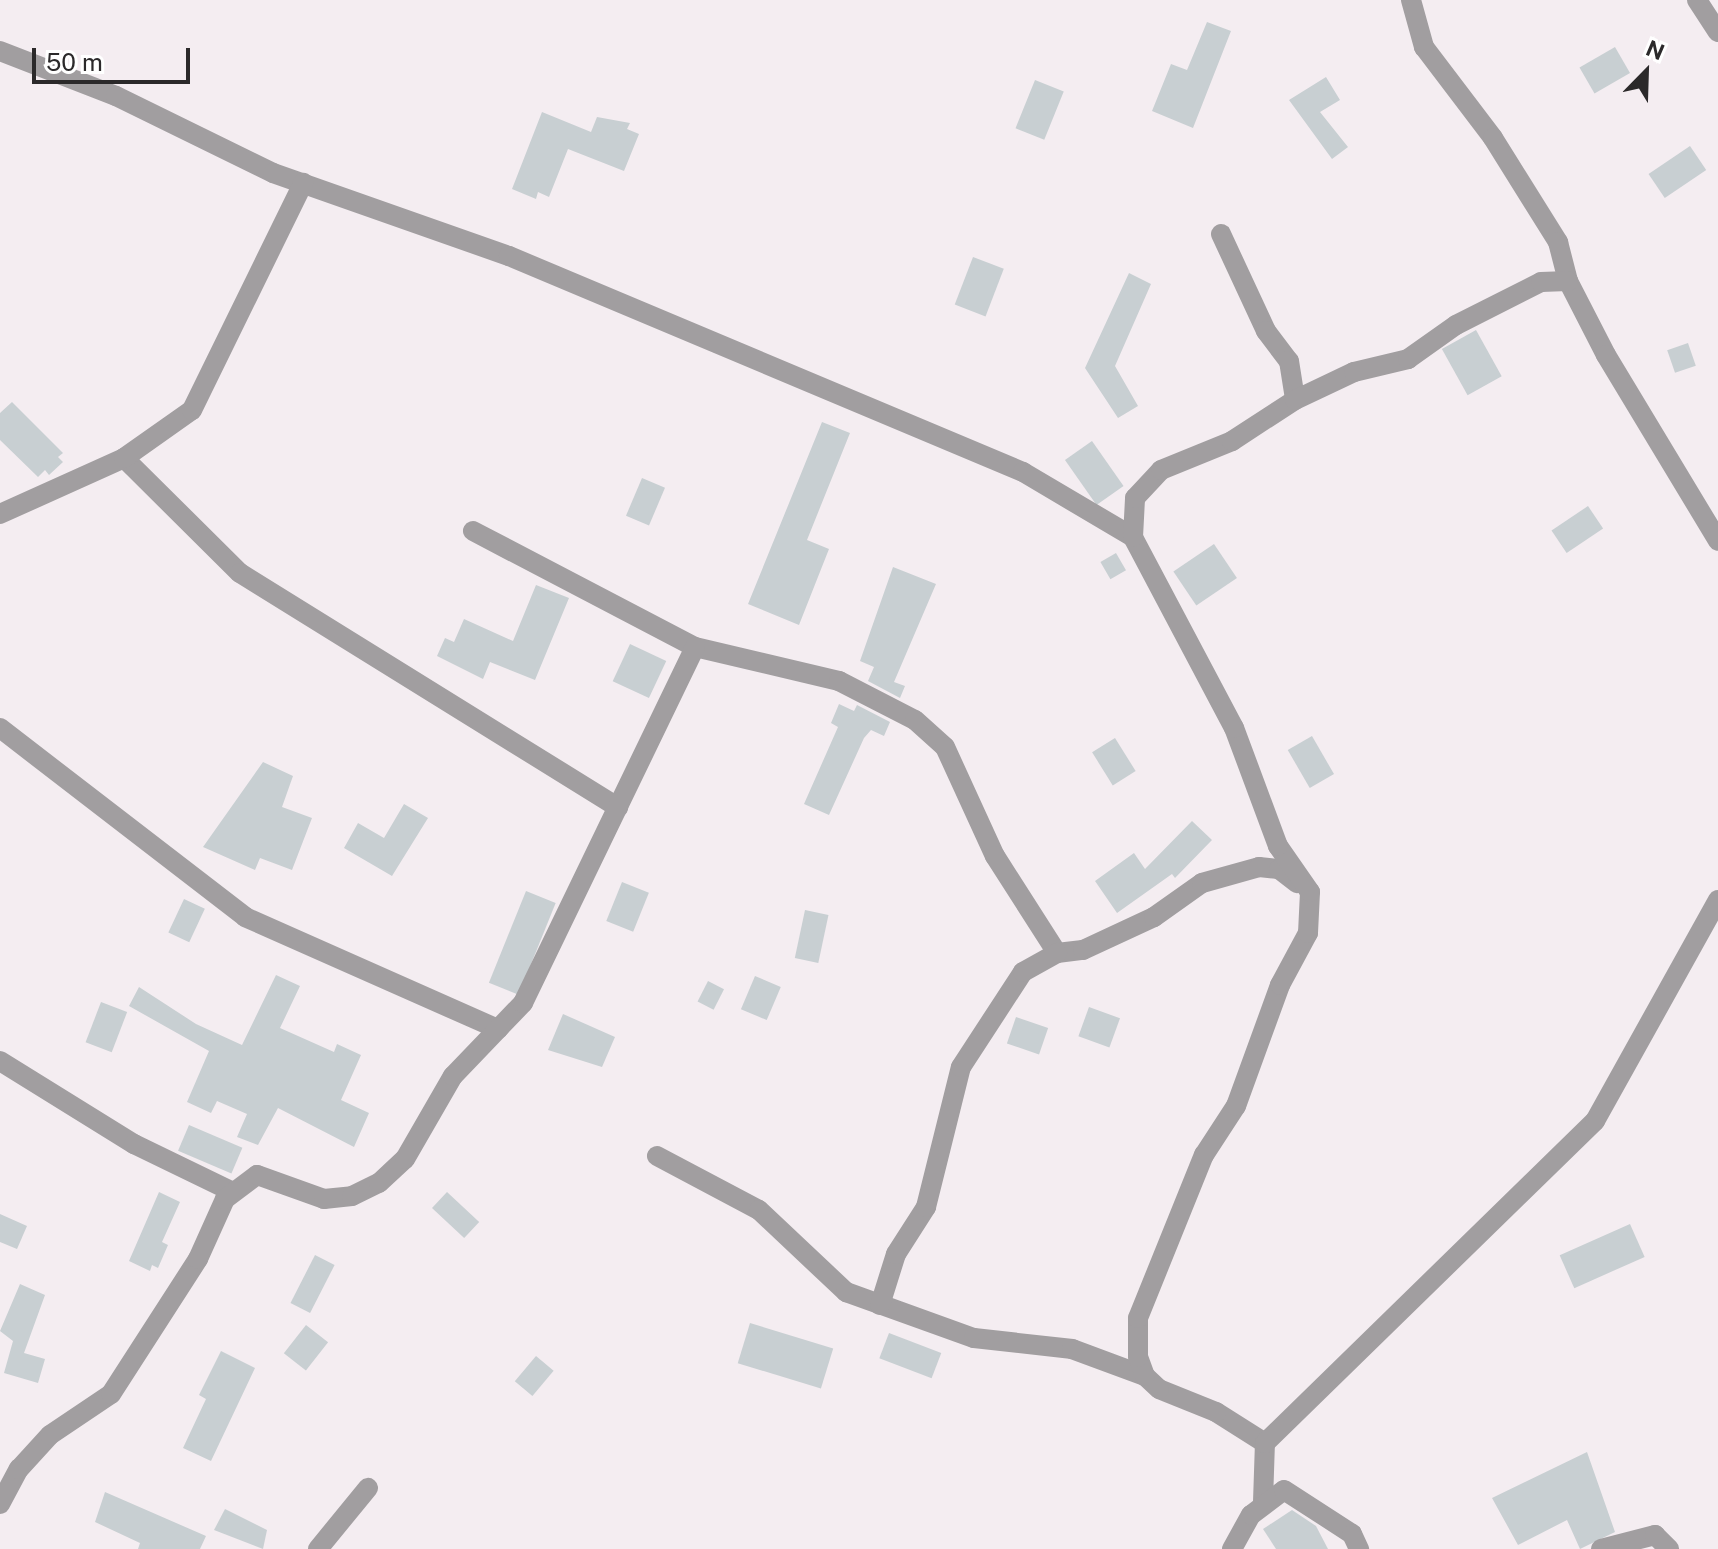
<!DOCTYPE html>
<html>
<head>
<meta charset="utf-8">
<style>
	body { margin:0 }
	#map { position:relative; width:1718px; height:1549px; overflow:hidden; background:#f4edf1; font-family:"Public Sans",sans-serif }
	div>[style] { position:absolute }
	.building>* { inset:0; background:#c8cfd2; transform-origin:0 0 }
	.minor>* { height:20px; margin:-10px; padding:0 10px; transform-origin:10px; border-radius:10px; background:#a19ea0 }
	span { translate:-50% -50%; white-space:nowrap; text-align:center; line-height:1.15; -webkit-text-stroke:6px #fff; paint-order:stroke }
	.north { position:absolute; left:1606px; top:32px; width:80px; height:80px; -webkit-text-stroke:6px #fff; paint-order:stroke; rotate:23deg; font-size:22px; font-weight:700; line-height:32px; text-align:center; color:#2b292a }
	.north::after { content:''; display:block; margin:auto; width:28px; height:36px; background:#2b292a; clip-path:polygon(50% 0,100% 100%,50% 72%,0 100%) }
	.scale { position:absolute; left:32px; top:48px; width:158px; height:36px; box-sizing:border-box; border:4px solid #2b292a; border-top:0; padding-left:10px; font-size:24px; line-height:28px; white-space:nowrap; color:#2b292a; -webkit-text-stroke:6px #fff; paint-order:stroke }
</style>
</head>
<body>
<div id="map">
	<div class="building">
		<div style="clip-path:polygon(1207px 22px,1231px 31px,1193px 128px,1152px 111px,1171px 64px,1187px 70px)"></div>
		<div style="left:1615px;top:47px;width:30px;height:41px;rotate:60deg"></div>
		<div style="clip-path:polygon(1326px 77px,1340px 100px,1320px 112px,1348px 147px,1332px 159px,1289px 100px)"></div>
		<div style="left:1035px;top:80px;width:31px;height:52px;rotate:22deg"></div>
		<div style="clip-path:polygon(542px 112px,591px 132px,597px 117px,630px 123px,627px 129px,639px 134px,624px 171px,568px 149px,549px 197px,538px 192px,536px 199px,512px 189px)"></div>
		<div style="left:1690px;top:146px;width:29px;height:50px;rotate:56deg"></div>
		<div style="left:973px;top:257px;width:33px;height:51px;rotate:21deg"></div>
		<div style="clip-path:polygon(1129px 273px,1151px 284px,1115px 366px,1138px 406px,1118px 418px,1085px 368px)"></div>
		<div style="left:1476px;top:330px;width:53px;height:39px;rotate:61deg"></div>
		<div style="left:1688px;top:343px;width:24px;height:22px;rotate:71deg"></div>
		<div style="clip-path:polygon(12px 402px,63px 453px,58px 457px,63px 462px,49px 475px,45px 470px,38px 477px,0 440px,0 413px)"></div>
		<div style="clip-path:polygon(822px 422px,850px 433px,807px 540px,829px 549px,799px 625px,748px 604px)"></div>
		<div style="left:1092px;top:441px;width:55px;height:33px;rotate:55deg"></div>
		<div style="left:642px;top:478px;width:25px;height:41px;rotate:23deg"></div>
		<div style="left:1588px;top:506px;width:27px;height:44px;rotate:56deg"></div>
		<div style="left:1214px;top:544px;width:41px;height:49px;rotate:56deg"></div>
		<div style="left:1116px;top:553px;width:20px;height:18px;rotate:60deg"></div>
		<div style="clip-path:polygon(893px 567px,936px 584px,894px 682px,905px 686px,900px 698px,868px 681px,874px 667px,860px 661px)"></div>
		<div style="clip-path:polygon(536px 585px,569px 598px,535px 680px,490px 662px,483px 679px,437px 656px,445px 638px,454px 642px,464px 619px,513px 641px)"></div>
		<div style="left:630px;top:644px;width:40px;height:41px;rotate:25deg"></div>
		<div style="clip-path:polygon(839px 704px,854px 711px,857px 705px,890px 722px,884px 736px,871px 730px,864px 738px,829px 815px,804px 804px,838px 727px,831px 723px)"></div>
		<div style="left:1312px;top:736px;width:44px;height:28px;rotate:60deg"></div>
		<div style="left:1115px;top:738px;width:39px;height:27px;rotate:58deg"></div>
		<div style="clip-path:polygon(263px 762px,293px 776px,282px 807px,312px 818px,292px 870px,260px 858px,255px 870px,203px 847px)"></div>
		<div style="clip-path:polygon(404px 804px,428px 818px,392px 876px,344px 848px,358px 823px,384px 838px)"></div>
		<div style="clip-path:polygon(1192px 821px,1212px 840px,1175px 878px,1172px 874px,1117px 913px,1095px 881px,1134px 853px,1145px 869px)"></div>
		<div style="left:622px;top:882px;width:29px;height:42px;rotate:22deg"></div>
		<div style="left:526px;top:891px;width:32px;height:99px;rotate:22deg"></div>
		<div style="left:184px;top:899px;width:23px;height:37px;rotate:25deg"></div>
		<div style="left:805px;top:910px;width:24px;height:49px;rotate:12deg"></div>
		<div style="clip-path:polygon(276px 975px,300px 986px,280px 1028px,334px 1052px,337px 1044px,361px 1055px,341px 1100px,369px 1113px,354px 1147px,278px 1108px,258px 1145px,237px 1137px,247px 1114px,217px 1101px,211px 1113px,187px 1102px,209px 1051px,129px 1006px,139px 987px,196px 1024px,242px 1045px)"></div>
		<div style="left:755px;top:976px;width:28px;height:36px;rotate:23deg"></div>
		<div style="left:708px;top:981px;width:18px;height:23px;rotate:27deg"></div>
		<div style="left:101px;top:1002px;width:28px;height:43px;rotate:21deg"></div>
		<div style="left:1089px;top:1007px;width:33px;height:31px;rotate:20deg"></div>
		<div style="clip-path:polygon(563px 1014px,615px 1037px,602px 1067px,548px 1050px)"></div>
		<div style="left:1016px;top:1017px;width:34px;height:28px;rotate:19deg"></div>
		<div style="left:189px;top:1125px;width:58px;height:28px;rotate:23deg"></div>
		<div style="clip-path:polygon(159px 1192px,180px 1202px,162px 1242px,168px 1245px,158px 1268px,152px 1265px,150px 1271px,129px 1261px)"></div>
		<div style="left:447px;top:1192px;width:44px;height:22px;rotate:43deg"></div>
		<div style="clip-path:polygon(0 1214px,27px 1226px,17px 1249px,0 1242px)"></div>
		<div style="left:1630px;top:1224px;width:36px;height:77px;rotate:66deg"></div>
		<div style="left:315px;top:1255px;width:22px;height:54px;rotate:27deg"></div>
		<div style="clip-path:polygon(20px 1284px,45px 1295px,24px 1353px,45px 1359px,38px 1383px,4px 1373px,13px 1341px,0 1331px)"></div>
		<div style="left:750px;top:1323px;width:87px;height:42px;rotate:17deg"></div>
		<div style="left:306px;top:1325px;width:28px;height:36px;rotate:38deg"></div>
		<div style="left:889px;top:1333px;width:56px;height:27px;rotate:21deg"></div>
		<div style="clip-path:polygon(221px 1351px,255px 1368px,211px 1461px,183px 1448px,206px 1399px,199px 1395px)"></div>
		<div style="left:536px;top:1356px;width:23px;height:33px;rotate:40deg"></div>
		<div style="clip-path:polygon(1587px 1452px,1615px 1532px,1580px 1549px,1567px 1520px,1518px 1545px,1492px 1498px)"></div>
		<div style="clip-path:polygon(105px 1492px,206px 1536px,200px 1549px,138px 1549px,140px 1543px,95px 1522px)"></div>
		<div style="clip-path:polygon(225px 1509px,267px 1530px,263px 1549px,214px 1530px)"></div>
		<div style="clip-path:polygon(1292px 1510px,1316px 1526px,1328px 1549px,1276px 1549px,1263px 1529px)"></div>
	</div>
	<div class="minor">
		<div style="left:1411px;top:0;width:49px;rotate:74.5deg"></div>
		<div style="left:1424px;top:47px;width:114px;rotate:52.8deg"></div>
		<div style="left:1493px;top:138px;width:123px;rotate:58deg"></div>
		<div style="left:1558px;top:242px;width:40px;rotate:75.6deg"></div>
		<div style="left:1568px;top:281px;width:83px;rotate:62.8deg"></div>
		<div style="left:1606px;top:355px;width:217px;rotate:58.9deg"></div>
		<div style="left:1697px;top:0;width:38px;rotate:57deg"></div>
		<div style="left:0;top:51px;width:124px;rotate:21.2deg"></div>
		<div style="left:116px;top:96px;width:175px;rotate:26.1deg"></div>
		<div style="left:273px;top:173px;width:250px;rotate:19.4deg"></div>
		<div style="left:509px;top:256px;width:558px;rotate:22.79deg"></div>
		<div style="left:1023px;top:472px;width:128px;rotate:30.6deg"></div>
		<div style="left:1221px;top:234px;width:107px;rotate:65.1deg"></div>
		<div style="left:1266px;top:331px;width:38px;rotate:53deg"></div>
		<div style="left:1289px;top:361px;width:39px;rotate:81deg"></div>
		<div style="left:124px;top:458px;width:163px;rotate:44.8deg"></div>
		<div style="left:240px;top:573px;width:445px;rotate:31.8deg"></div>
		<div style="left:0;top:514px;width:136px;rotate:-24.3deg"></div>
		<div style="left:124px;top:458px;width:83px;rotate:-35.2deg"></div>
		<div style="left:192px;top:410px;width:253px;rotate:-63.9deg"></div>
		<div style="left:473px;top:531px;width:250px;rotate:27.6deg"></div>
		<div style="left:695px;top:647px;width:148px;rotate:13.3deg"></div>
		<div style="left:839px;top:681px;width:85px;rotate:27.2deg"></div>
		<div style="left:915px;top:720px;width:40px;rotate:42deg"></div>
		<div style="left:945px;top:747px;width:120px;rotate:65.4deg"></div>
		<div style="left:995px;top:856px;width:115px;rotate:57.4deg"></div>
		<div style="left:1057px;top:953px;width:26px;rotate:-7deg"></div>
		<div style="left:1083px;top:950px;width:78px;rotate:-24.9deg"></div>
		<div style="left:1154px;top:917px;width:59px;rotate:-35.3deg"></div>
		<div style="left:1202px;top:883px;width:59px;rotate:-15.7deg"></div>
		<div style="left:1259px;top:867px;width:20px;rotate:6deg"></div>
		<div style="left:1279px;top:869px;width:23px;rotate:38deg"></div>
		<div style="left:0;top:728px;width:309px;rotate:37.6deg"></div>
		<div style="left:245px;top:917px;width:277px;rotate:23.9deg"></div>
		<div style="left:0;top:1061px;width:158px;rotate:31.8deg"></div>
		<div style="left:134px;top:1144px;width:110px;rotate:25.9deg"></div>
		<div style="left:657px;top:1156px;width:115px;rotate:27.9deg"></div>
		<div style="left:759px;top:1210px;width:120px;rotate:43.3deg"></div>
		<div style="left:846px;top:1292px;width:136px;rotate:19.8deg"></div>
		<div style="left:974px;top:1338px;width:99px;rotate:6.4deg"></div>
		<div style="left:1072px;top:1349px;width:78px;rotate:20.3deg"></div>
		<div style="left:880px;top:1305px;width:53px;rotate:-72.6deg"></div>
		<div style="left:896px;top:1254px;width:56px;rotate:-57.4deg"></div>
		<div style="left:926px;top:1207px;width:144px;rotate:-76deg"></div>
		<div style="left:961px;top:1067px;width:113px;rotate:-56.9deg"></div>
		<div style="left:1023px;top:972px;width:39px;rotate:-29deg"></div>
		<div style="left:1265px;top:1443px;width:58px;rotate:-147.7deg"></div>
		<div style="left:1216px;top:1412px;width:61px;rotate:-158deg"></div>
		<div style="left:1159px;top:1389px;width:19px;rotate:-137deg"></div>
		<div style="left:1145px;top:1376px;width:20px;rotate:-110deg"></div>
		<div style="left:1138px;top:1357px;width:39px;rotate:-90deg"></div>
		<div style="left:1138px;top:1318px;width:176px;rotate:-68deg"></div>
		<div style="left:1204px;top:1155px;width:59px;rotate:-56.9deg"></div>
		<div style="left:1236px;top:1106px;width:129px;rotate:-70deg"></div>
		<div style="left:1280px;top:985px;width:59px;rotate:-61.7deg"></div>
		<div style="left:1308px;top:933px;width:41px;rotate:-87.2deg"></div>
		<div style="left:1310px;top:892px;width:56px;rotate:-124.8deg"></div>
		<div style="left:1278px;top:846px;width:126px;rotate:-110.4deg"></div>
		<div style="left:1234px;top:728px;width:216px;rotate:-117.9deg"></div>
		<div style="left:1133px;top:537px;width:39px;rotate:-87deg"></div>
		<div style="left:1135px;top:498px;width:38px;rotate:-47deg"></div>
		<div style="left:1161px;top:470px;width:77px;rotate:-22.2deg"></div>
		<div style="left:1232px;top:441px;width:75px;rotate:-33.1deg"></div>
		<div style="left:1295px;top:400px;width:65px;rotate:-25.4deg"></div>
		<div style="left:1354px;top:372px;width:56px;rotate:-13.5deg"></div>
		<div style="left:1408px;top:359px;width:59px;rotate:-35.3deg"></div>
		<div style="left:1456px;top:325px;width:95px;rotate:-26.8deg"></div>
		<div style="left:1541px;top:282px;width:27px;rotate:-2deg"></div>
		<div style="left:1263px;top:1502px;width:59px;rotate:-88.1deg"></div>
		<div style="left:1265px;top:1443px;width:461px;rotate:-44.3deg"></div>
		<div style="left:1595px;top:1121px;width:253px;rotate:-60.9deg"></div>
		<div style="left:0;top:1504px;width:40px;rotate:-62deg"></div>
		<div style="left:19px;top:1469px;width:46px;rotate:-47.6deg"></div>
		<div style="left:50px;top:1435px;width:73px;rotate:-33.9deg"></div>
		<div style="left:111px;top:1394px;width:161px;rotate:-57.2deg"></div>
		<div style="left:198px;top:1259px;width:66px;rotate:-65.8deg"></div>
		<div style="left:225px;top:1199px;width:40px;rotate:-37deg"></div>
		<div style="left:257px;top:1175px;width:71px;rotate:19.7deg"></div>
		<div style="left:324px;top:1199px;width:28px;rotate:-6deg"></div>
		<div style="left:352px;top:1196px;width:30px;rotate:-26deg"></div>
		<div style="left:379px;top:1183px;width:35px;rotate:-43deg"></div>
		<div style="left:405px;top:1159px;width:96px;rotate:-60deg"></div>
		<div style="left:453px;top:1076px;width:101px;rotate:-46.2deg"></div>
		<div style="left:523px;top:1003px;width:395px;rotate:-64.2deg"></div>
		<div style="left:318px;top:1549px;width:79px;rotate:-50.7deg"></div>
		<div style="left:1232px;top:1549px;width:39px;rotate:-61deg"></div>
		<div style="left:1251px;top:1515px;width:41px;rotate:-37.1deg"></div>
		<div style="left:1284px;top:1490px;width:81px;rotate:32.9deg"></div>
		<div style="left:1352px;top:1534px;width:17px;rotate:65deg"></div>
		<div style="left:1601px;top:1549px;width:56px;rotate:-14.5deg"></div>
		<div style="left:1655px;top:1535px;width:20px;rotate:45deg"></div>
	</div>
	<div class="north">N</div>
	<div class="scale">50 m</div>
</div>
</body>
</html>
